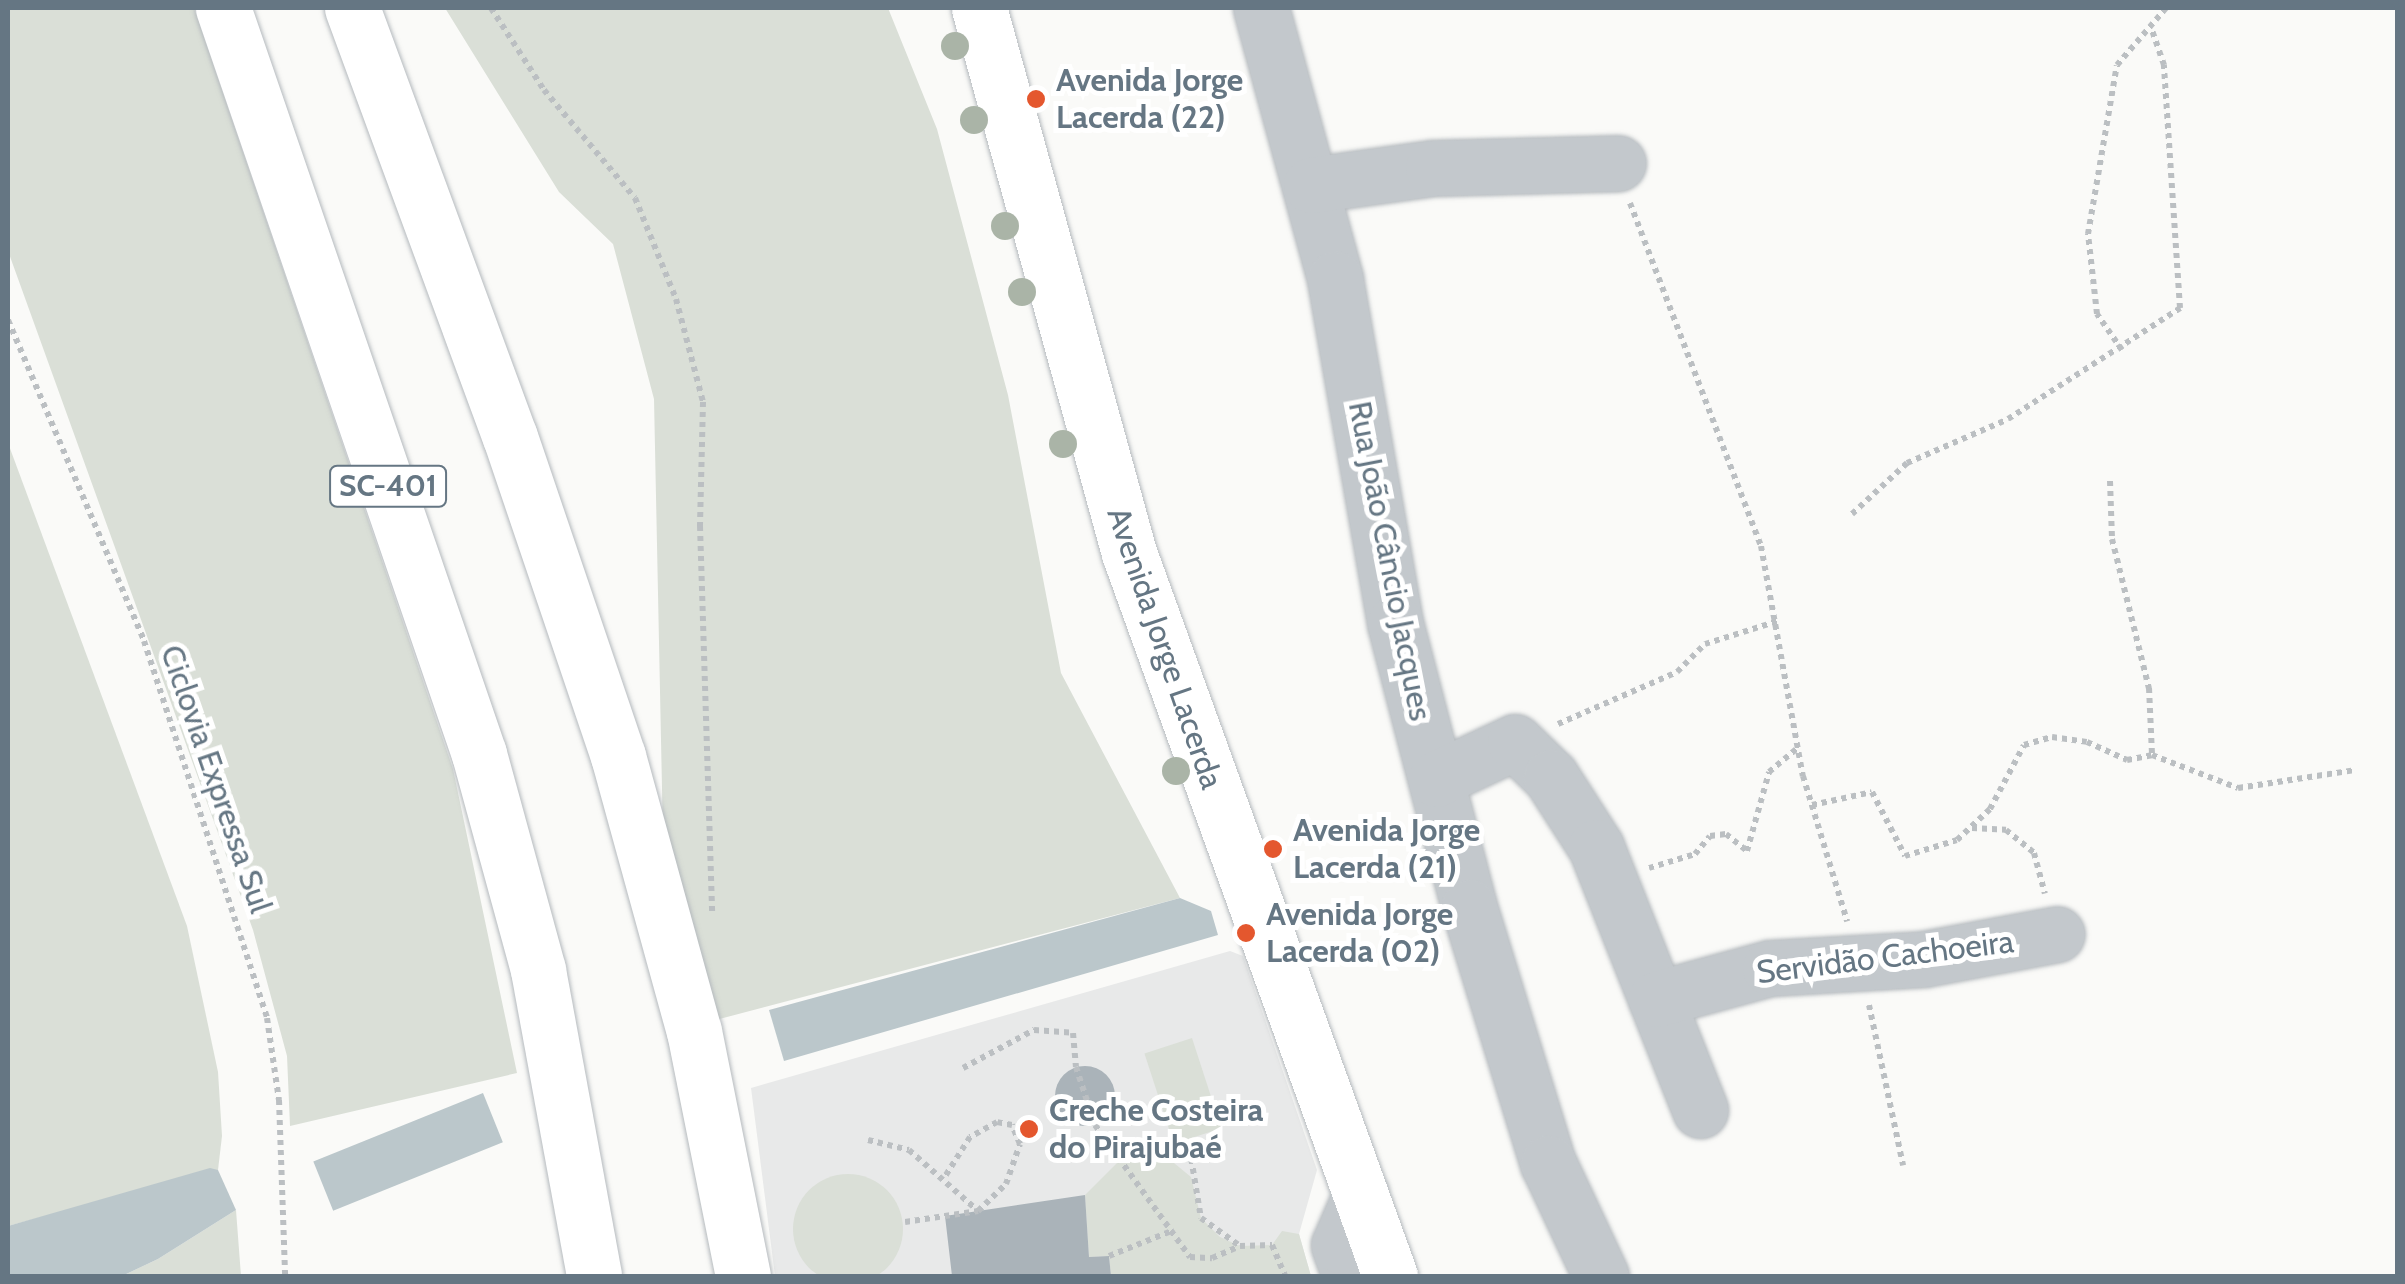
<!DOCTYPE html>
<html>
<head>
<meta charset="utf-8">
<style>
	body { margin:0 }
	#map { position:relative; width:2405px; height:1284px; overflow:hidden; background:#fafaf8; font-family:Cabin,sans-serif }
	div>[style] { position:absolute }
	.built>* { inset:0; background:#e8e9e9 }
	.green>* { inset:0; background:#dadfd7; transform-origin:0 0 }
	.round { border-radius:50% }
	.water>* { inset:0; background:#bbc7cb; transform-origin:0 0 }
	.building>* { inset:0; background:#aab3b9 }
	.path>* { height:6px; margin-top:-3px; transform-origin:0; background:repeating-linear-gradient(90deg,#bbbfc2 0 5px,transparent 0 10px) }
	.roads { filter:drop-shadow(0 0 2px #b5babe) drop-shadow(0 0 2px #b5babe) }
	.minor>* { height:55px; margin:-27.5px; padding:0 27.5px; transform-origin:27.5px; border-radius:27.5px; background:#c3c8cc }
	.major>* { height:55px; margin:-27.5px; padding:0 27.5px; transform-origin:27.5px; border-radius:27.5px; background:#fff }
	.highway>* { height:55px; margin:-27.5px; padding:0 27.5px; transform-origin:27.5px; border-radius:27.5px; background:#fff }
	.trees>* { width:28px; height:28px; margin:-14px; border-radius:50%; background:#aab4a7 }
	.dots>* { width:28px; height:28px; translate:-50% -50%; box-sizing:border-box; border:5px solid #fff; border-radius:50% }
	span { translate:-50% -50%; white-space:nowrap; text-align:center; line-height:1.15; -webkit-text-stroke:10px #fff; paint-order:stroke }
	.shield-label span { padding:2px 8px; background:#fff; border:2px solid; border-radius:8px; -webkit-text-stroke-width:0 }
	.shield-label { font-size:30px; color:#657683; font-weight:700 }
	.poi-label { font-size:32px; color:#657683; font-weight:700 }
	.left { translate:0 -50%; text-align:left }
	.street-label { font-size:32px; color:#657683 }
	.frame { position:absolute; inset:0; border:10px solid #657683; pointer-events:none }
</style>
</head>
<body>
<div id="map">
	<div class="built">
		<div style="clip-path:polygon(1230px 951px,1243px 956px,1317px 1170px,1299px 1234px,1311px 1276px,775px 1276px,751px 1088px)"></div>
	</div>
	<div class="green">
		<div style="clip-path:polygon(8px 8px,194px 8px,453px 769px,517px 1073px,290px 1126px,287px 1056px,253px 930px,8px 251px)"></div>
		<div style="clip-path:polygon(445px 8px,888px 8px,937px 129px,1008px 395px,1061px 673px,1180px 898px,708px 1022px,663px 837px,654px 399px,613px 244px,559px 192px)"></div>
		<div style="clip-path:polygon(8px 443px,187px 926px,218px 1072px,222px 1136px,218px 1170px,8px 1226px)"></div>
		<div style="left:1192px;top:1038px;width:95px;height:50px;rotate:72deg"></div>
		<div style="clip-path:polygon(1157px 1149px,1191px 1177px,1201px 1218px,1220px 1237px,1240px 1246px,1272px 1245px,1282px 1231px,1299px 1234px,1311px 1276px,1111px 1276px,1109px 1256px,1089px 1257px,1085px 1195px,1120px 1160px)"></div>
		<div class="round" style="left:793px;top:1174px;width:110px;height:110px"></div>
		<div style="clip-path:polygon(236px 1210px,241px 1276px,122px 1276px,158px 1259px)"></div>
	</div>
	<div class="water">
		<div style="clip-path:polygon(1180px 898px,1211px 911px,1218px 935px,784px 1061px,769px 1010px)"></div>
		<div style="left:483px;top:1093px;width:53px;height:183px;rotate:68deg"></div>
		<div style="clip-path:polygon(210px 1168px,218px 1170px,236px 1210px,158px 1259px,122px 1276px,8px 1276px,8px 1226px)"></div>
	</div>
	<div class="building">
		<div class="round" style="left:1055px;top:1066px;width:60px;height:60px"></div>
		<div style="clip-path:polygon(1085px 1195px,1089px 1257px,1109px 1256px,1111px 1276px,952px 1276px,945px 1216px)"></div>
	</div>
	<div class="path">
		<div style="left:491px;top:8px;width:98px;rotate:57.1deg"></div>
		<div style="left:544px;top:90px;width:141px;rotate:49.9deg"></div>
		<div style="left:635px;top:198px;width:109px;rotate:67.9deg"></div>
		<div style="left:676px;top:299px;width:106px;rotate:75.3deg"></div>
		<div style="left:703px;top:402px;width:124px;rotate:91.4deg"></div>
		<div style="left:700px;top:526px;width:388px;rotate:88.2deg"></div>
		<div style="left:1630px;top:203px;width:367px;rotate:69.1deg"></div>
		<div style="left:1761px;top:546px;width:234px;rotate:79.7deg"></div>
		<div style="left:1803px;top:776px;width:152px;rotate:73.1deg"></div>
		<div style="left:8px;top:320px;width:349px;rotate:67deg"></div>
		<div style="left:144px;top:641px;width:397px;rotate:71.9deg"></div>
		<div style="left:267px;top:1018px;width:83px;rotate:81.7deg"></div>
		<div style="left:279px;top:1100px;width:176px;rotate:88deg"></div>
		<div style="left:2122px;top:350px;width:44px;rotate:-124.8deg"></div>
		<div style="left:2097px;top:314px;width:81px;rotate:-96.4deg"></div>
		<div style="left:2088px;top:234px;width:171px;rotate:-80.3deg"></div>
		<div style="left:2117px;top:65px;width:75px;rotate:-49.3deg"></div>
		<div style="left:2110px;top:481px;width:58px;rotate:88deg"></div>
		<div style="left:2112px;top:539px;width:154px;rotate:76.1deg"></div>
		<div style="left:2149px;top:688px;width:67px;rotate:87.4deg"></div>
		<div style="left:1852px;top:514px;width:75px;rotate:-42.8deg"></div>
		<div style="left:1907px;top:463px;width:110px;rotate:-23.5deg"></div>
		<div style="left:2008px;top:419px;width:205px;rotate:-32.8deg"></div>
		<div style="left:2180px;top:308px;width:244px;rotate:-93.8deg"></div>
		<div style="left:2164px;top:65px;width:36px;rotate:-109deg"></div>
		<div style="left:1558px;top:724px;width:130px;rotate:-23.6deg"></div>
		<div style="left:1677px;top:672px;width:40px;rotate:-45deg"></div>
		<div style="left:1705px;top:644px;width:77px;rotate:-17.5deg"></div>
		<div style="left:1812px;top:805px;width:61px;rotate:-12.2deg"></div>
		<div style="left:1872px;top:792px;width:72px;rotate:62.7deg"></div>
		<div style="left:1905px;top:856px;width:54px;rotate:-17.1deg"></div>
		<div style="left:1957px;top:840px;width:45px;rotate:-43.2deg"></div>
		<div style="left:1990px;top:809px;width:72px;rotate:-62deg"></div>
		<div style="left:2024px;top:745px;width:29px;rotate:-16deg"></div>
		<div style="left:2052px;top:737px;width:35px;rotate:8deg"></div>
		<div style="left:2087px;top:742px;width:44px;rotate:24.2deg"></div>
		<div style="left:2127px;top:760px;width:25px;rotate:-11deg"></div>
		<div style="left:2152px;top:755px;width:92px;rotate:21deg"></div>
		<div style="left:2238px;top:788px;width:118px;rotate:-8.7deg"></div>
		<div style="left:1972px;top:828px;width:34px;rotate:3deg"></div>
		<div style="left:2006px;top:830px;width:36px;rotate:39deg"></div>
		<div style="left:2034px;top:853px;width:42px;rotate:75deg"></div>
		<div style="left:1649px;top:868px;width:48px;rotate:-16.9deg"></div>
		<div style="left:1695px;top:854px;width:23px;rotate:-50deg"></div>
		<div style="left:1710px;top:836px;width:16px;rotate:-7deg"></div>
		<div style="left:1726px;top:834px;width:27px;rotate:39deg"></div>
		<div style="left:1747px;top:851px;width:82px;rotate:-74.4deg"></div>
		<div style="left:1769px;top:772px;width:38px;rotate:-40deg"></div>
		<div style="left:1869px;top:1005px;width:164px;rotate:78deg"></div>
		<div style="left:963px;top:1068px;width:81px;rotate:-28.2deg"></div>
		<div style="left:1034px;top:1030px;width:39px;rotate:4deg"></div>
		<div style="left:1073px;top:1033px;width:34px;rotate:85deg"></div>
		<div style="left:1076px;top:1067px;width:61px;rotate:71.9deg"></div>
		<div style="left:1095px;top:1125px;width:163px;rotate:54.3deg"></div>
		<div style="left:1190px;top:1257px;width:22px;rotate:3deg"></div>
		<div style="left:1212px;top:1258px;width:30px;rotate:-23deg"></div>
		<div style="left:1188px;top:1139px;width:80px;rotate:80.7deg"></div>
		<div style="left:1201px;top:1218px;width:48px;rotate:35.7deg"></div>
		<div style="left:1240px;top:1246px;width:32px;rotate:-2deg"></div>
		<div style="left:1272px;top:1245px;width:34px;rotate:67deg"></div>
		<div style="left:868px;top:1140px;width:42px;rotate:13.7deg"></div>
		<div style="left:909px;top:1150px;width:91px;rotate:41.4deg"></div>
		<div style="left:1120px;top:1160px;width:57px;rotate:-16.2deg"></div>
		<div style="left:905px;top:1222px;width:74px;rotate:-8.6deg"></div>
		<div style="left:978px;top:1211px;width:39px;rotate:-44deg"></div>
		<div style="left:1006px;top:1184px;width:42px;rotate:-70.7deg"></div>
		<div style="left:1020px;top:1144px;width:21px;rotate:-113deg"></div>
		<div style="left:1012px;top:1125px;width:15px;rotate:-169deg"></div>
		<div style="left:997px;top:1122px;width:31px;rotate:151deg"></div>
		<div style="left:970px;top:1137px;width:49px;rotate:122.4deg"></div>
		<div style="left:1109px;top:1256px;width:70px;rotate:-21.8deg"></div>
	</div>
	<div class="roads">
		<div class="minor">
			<div style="left:1261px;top:8px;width:281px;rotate:74.7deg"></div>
			<div style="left:1335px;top:279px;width:349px;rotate:80.1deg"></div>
			<div style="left:1395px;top:623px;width:293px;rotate:75.4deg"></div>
			<div style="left:1469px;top:907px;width:268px;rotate:72.9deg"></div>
			<div style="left:1548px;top:1163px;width:125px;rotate:64.9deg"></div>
			<div style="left:1311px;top:185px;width:123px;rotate:-7.9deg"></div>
			<div style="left:1433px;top:168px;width:185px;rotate:-1.5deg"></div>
			<div style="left:1436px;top:779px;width:87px;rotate:-25.1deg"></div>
			<div style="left:1515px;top:742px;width:50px;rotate:44.2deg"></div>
			<div style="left:1551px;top:777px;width:83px;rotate:57.3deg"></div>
			<div style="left:1596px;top:847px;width:283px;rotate:68.4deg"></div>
			<div style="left:1656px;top:999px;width:118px;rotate:-15.2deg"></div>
			<div style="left:1770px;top:968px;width:154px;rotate:-3.3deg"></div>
			<div style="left:1924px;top:959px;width:135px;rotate:-10.6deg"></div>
			<div style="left:1350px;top:1276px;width:33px;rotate:-110deg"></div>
			<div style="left:1339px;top:1245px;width:56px;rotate:-66.7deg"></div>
		</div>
		<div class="major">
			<div style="left:979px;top:8px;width:565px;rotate:74.61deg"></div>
			<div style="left:1129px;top:553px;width:769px;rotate:70.15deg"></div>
		</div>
		<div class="highway">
			<div style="left:223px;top:8px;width:789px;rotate:71.06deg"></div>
			<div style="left:479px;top:754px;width:224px;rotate:74.7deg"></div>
			<div style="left:538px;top:970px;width:311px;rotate:79.6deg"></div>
			<div style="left:352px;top:8px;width:457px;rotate:69.8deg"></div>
			<div style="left:510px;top:437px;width:337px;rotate:71.3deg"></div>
			<div style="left:618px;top:756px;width:285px;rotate:74.6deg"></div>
			<div style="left:694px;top:1031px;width:250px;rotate:78.7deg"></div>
		</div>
	</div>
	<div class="trees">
		<div style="left:955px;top:46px"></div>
		<div style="left:974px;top:120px"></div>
		<div style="left:1005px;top:226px"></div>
		<div style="left:1022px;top:292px"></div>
		<div style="left:1063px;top:444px"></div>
		<div style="left:1176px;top:771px"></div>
	</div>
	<div class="dots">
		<div style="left:1036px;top:99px;background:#e4572e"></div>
		<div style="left:1273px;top:849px;background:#e4572e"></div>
		<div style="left:1246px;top:933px;background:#e4572e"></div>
		<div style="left:1029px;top:1129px;background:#e4572e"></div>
	</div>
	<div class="shield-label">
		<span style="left:388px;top:486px">SC-401</span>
	</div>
	<div class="poi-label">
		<span class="left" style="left:1056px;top:99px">Avenida Jorge<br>Lacerda (22)</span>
		<span class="left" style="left:1293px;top:849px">Avenida Jorge<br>Lacerda (21)</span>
		<span class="left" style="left:1266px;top:933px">Avenida Jorge<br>Lacerda (02)</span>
		<span class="left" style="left:1049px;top:1129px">Creche Costeira<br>do Pirajubaé</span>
	</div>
	<div class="street-label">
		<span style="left:1390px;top:561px;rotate:79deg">Rua João Câncio Jacques</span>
		<span style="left:1165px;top:648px;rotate:71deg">Avenida Jorge Lacerda</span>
		<span style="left:216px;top:779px;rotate:71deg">Ciclovia Expressa Sul</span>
		<span style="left:1885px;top:957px;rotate:-7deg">Servidão Cachoeira</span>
	</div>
	<div class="frame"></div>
</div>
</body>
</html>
